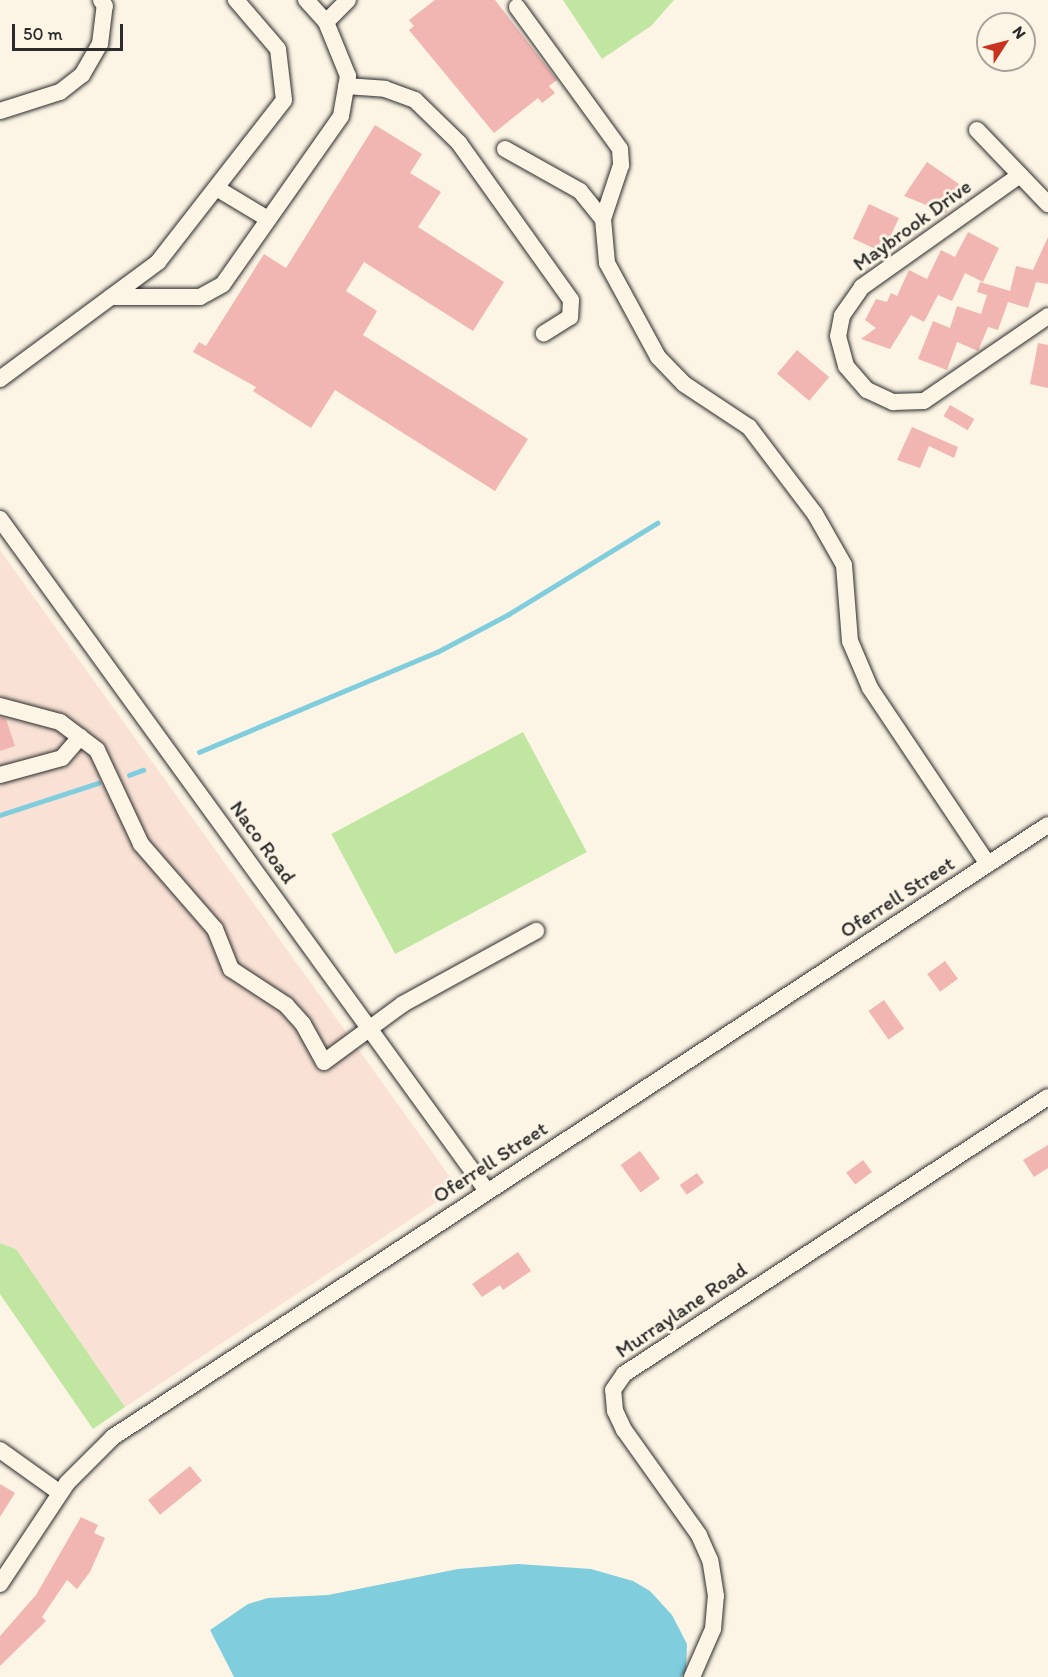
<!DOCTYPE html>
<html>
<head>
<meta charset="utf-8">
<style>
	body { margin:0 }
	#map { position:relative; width:1048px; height:1677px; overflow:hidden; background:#fcf5e5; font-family:Itim,sans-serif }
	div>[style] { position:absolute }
	.built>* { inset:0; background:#f9e2d5 }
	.green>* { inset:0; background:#c0e6a1; transform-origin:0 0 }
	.water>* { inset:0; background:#7fcddd }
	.stream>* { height:4.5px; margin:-2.25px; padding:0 2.25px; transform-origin:2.25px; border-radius:2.25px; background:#7fcddd }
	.building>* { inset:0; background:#f1b6b1; transform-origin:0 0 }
	.roads { filter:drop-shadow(0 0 2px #2b2b2b) drop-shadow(0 0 2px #2b2b2b) }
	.minor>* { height:16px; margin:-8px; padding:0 8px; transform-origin:8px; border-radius:8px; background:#fcf5e5 }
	span { translate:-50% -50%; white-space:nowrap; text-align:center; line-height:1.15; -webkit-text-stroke:6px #fcf5e5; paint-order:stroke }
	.street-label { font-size:21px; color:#2b2b2b }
	.north { position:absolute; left:976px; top:12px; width:60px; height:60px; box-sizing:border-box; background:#fcf5e5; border:2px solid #a8a49b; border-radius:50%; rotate:54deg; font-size:16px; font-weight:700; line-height:24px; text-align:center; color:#2b2b2b }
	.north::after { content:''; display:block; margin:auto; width:21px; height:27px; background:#c8321e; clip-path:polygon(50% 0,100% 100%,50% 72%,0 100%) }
	.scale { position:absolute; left:12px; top:24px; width:111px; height:27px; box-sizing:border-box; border:3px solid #2b2b2b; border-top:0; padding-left:8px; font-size:18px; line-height:21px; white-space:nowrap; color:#2b2b2b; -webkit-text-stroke:4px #fcf5e5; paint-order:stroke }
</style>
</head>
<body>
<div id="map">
	<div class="built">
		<div style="clip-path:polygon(0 550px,458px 1188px,125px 1407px,16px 1249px,0 1243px)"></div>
	</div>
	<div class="green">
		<div style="clip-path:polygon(563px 0,674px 0,651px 26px,602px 59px)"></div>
		<div style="left:523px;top:732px;width:136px;height:217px;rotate:62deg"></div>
		<div style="clip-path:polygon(0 1243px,16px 1249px,125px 1407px,93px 1429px,0 1294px)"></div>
	</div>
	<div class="water">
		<div style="clip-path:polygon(518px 1564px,591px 1569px,633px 1581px,650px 1591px,672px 1615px,687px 1644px,686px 1672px,681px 1677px,234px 1677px,210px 1630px,248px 1604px,268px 1598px,328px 1595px,458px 1569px)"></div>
	</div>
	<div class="stream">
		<div style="left:199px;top:752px;width:258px;rotate:-22.8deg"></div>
		<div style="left:437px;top:652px;width:81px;rotate:-27.8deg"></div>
		<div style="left:509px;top:614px;width:174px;rotate:-31.6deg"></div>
		<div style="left:129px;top:775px;width:15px;rotate:-20deg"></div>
		<div style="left:0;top:815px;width:103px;rotate:-18.1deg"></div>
	</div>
	<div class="building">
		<div style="clip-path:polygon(435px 0,495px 0,557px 80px,549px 86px,555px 93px,542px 103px,538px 98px,494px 133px,409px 30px,414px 26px,409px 20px)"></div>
		<div style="clip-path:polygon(375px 125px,422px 154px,410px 173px,441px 192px,418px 227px,504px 282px,473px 331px,364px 262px,346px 291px,377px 311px,363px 335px,528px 439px,495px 491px,335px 390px,311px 428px,253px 391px,256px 387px,193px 352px,199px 342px,206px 346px,264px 254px,286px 268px)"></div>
		<div style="clip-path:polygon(927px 162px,959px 184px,946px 213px,904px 196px)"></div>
		<div style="left:869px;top:204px;width:33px;height:38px;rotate:25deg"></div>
		<div style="clip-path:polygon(968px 232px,999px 248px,983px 282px,965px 273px,952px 301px,938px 295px,924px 322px,911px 315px,890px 349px,861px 339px,876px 328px,865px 320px,876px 299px,887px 302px,891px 293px,897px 296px,909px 270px,927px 279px,941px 250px,955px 257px)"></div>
		<div style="clip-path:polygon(1048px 237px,1048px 284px,1036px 282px,1028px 308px,1008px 302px,998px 330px,988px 327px,978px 351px,957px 342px,947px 370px,918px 359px,933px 321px,950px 328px,957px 306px,981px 314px,987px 295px,977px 292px,980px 282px,1010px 291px,1016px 266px,1033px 270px)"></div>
		<div style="clip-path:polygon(1038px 343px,1048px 345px,1048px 388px,1030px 384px)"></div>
		<div style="left:797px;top:350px;width:42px;height:31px;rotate:40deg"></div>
		<div style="left:950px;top:405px;width:28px;height:13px;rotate:30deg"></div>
		<div style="clip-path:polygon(912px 427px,958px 447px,954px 458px,929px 446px,920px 468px,897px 460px)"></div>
		<div style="clip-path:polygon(0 717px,6px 719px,15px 746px,0 751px)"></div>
		<div style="left:945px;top:961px;width:22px;height:22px;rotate:54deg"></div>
		<div style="left:884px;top:1000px;width:35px;height:19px;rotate:55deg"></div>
		<div style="clip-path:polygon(1048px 1145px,1048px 1168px,1034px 1177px,1023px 1160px)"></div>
		<div style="left:640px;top:1151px;width:34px;height:24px;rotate:54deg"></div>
		<div style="left:863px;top:1160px;width:15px;height:21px;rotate:53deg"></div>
		<div style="left:697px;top:1173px;width:12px;height:21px;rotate:55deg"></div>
		<div style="clip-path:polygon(518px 1252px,531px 1271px,503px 1290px,500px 1285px,482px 1297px,472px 1284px)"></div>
		<div style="left:190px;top:1466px;width:19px;height:54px;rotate:51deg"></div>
		<div style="clip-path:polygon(0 1484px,15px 1493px,0 1517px)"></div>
		<div style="clip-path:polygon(81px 1517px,98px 1525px,94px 1533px,105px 1538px,90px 1572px,77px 1589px,67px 1580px,42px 1617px,46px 1621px,0 1666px,0 1636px,36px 1595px)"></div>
	</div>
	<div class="roads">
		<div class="minor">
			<div style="left:517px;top:7px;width:175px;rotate:54deg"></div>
			<div style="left:620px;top:149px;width:16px;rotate:86deg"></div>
			<div style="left:621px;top:165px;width:57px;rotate:108.4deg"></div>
			<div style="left:603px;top:219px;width:44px;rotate:84.8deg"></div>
			<div style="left:607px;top:263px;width:107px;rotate:61.5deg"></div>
			<div style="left:658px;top:357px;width:37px;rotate:46deg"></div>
			<div style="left:684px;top:384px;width:78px;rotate:33.5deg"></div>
			<div style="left:749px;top:427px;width:109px;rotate:52.8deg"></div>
			<div style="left:815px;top:514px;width:59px;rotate:60.4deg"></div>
			<div style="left:844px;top:565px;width:76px;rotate:85.5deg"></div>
			<div style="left:850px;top:641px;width:51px;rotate:66.9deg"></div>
			<div style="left:870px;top:688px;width:212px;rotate:56.2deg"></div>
			<div style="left:326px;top:22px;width:31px;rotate:-45deg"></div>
			<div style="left:346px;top:86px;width:39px;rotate:4deg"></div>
			<div style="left:385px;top:89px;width:32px;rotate:20deg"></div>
			<div style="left:415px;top:100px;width:62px;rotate:44.3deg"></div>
			<div style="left:459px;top:143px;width:193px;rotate:54.5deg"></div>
			<div style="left:571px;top:300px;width:17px;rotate:93deg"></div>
			<div style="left:570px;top:317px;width:31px;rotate:148deg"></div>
			<div style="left:0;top:111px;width:63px;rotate:-17.6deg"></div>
			<div style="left:60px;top:92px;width:28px;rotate:-38deg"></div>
			<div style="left:82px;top:75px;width:36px;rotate:-60deg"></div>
			<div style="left:100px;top:44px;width:38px;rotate:-83deg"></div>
			<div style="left:105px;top:6px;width:7px;rotate:-124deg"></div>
			<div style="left:977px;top:130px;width:103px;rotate:46.2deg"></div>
			<div style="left:505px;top:149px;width:86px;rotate:29.2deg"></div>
			<div style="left:580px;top:191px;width:36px;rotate:51deg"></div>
			<div style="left:1020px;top:175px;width:194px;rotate:144.7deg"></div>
			<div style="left:862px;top:287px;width:35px;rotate:125deg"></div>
			<div style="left:842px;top:316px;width:20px;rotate:101deg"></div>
			<div style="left:838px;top:336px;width:31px;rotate:75deg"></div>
			<div style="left:846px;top:366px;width:32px;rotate:49deg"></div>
			<div style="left:867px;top:390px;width:29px;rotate:25deg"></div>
			<div style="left:893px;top:402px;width:31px;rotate:-2deg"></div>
			<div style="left:924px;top:401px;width:150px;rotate:-34.4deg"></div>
			<div style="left:218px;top:189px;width:58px;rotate:31deg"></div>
			<div style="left:111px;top:297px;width:89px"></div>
			<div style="left:200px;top:297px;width:26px;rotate:-29deg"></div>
			<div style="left:223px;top:284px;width:205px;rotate:-54.9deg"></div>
			<div style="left:341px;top:116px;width:41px;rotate:-80.1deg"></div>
			<div style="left:348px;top:76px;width:58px;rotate:-112.2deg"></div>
			<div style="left:326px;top:22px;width:30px;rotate:-132deg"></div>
			<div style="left:0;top:379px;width:197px;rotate:-36.5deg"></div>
			<div style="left:158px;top:262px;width:205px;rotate:-52.1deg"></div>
			<div style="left:284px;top:100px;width:51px;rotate:-96.7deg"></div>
			<div style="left:278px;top:49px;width:65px;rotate:-130.6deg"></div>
			<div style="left:0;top:519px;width:830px;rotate:54.07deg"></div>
			<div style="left:0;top:706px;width:62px;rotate:14.9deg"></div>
			<div style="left:60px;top:722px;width:46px;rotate:37.1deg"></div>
			<div style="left:97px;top:750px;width:104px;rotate:64.9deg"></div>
			<div style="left:141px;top:844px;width:113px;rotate:49deg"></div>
			<div style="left:215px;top:929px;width:43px;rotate:68.2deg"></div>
			<div style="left:231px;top:969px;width:66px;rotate:33.2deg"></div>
			<div style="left:286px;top:1005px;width:25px;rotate:48deg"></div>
			<div style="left:303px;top:1024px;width:43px;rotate:61.1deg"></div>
			<div style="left:324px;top:1062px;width:98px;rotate:-36.3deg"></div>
			<div style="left:403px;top:1004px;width:152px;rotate:-28.8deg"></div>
			<div style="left:0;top:775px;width:64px;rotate:-15.3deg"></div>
			<div style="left:62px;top:758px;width:28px;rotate:-49deg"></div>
			<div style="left:0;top:1450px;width:74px;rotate:35.6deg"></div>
			<div style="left:0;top:1584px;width:121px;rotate:-56.4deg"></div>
			<div style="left:67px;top:1483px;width:65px;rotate:-45deg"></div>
			<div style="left:113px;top:1437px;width:1117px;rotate:-33.21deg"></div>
			<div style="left:692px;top:1677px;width:52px;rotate:-66.4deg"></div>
			<div style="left:713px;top:1629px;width:33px;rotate:-85deg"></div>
			<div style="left:716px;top:1596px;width:36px;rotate:-99deg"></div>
			<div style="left:710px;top:1560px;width:27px;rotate:-114deg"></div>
			<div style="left:699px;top:1535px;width:129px;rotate:-125.5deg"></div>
			<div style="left:624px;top:1430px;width:21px;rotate:-115deg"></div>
			<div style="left:615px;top:1411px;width:21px;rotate:-95deg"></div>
			<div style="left:613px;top:1390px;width:19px;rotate:-55deg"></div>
			<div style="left:624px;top:1374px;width:506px;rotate:-33.16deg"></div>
		</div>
	</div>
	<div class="street-label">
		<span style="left:912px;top:225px;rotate:-36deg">Maybrook Drive</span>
		<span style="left:263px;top:842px;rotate:54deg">Naco Road</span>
		<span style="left:897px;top:897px;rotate:-33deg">Oferrell Street</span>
		<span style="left:490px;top:1162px;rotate:-33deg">Oferrell Street</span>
		<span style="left:681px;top:1310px;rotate:-34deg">Murraylane Road</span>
	</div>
	<div class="north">N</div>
	<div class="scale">50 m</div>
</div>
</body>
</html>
